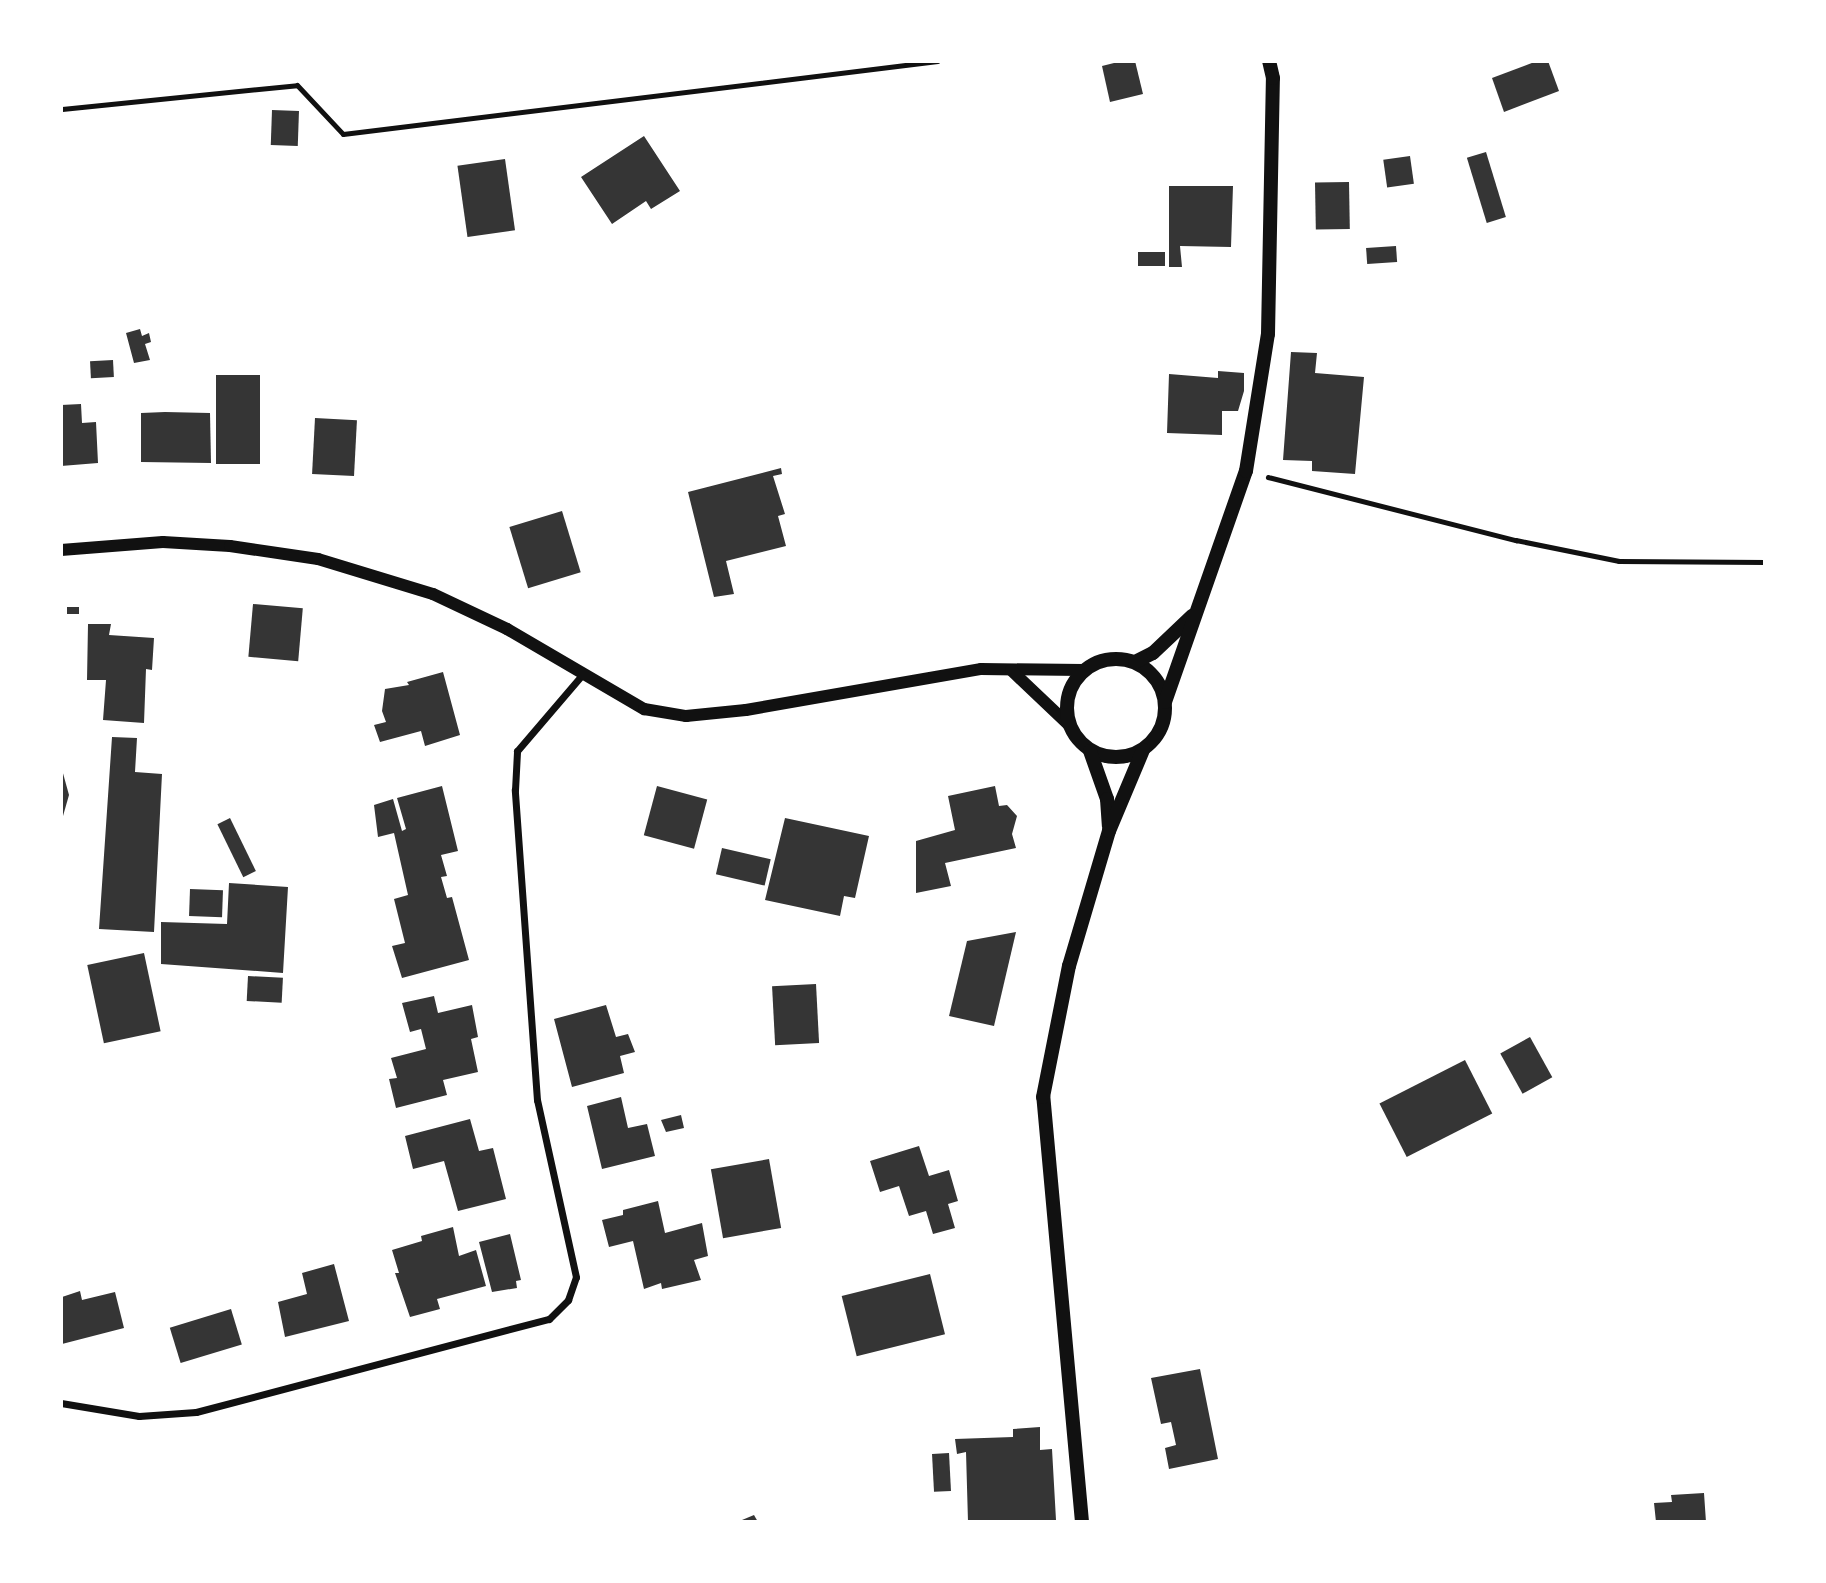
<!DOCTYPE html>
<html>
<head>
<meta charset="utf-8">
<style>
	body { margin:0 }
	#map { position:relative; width:1826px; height:1583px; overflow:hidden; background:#fff; font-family:Arial,sans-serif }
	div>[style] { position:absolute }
	.building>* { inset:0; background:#353535; transform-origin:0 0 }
	.path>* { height:4.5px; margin:-2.25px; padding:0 2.25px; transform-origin:2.25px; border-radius:2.25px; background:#111 }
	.service>* { height:5px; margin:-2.5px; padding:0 2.5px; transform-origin:2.5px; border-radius:2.5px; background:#111 }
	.minor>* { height:7px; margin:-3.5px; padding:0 3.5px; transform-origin:3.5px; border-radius:3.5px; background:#111 }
	.tertiary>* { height:12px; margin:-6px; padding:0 6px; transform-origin:6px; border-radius:6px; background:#111 }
	.secondary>* { height:14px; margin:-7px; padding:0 7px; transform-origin:7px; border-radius:7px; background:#111 }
	.secondary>.ring { margin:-7px; padding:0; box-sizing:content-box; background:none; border:14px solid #111; border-radius:50% }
	span { translate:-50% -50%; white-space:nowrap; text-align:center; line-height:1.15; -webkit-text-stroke:5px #fff; paint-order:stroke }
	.frame { position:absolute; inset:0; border:63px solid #fff; pointer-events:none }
</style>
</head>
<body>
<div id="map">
	<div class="building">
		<div style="clip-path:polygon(1122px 61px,1135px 61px,1143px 94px,1110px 102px,1102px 66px)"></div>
		<div style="clip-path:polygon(1537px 61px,1548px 61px,1559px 91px,1504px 112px,1492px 78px)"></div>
		<div style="left:272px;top:110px;width:27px;height:35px;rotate:2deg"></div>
		<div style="clip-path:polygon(644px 136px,680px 191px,651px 209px,646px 201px,612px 224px,581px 177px)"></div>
		<div style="left:1486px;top:152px;width:68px;height:20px;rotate:73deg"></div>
		<div style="left:1410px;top:156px;width:28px;height:27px;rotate:82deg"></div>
		<div style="left:505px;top:159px;width:72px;height:48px;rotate:82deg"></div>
		<div style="left:1349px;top:182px;width:47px;height:34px;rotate:89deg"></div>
		<div style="clip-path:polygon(1169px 186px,1233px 186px,1231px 247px,1180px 246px,1182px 267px,1169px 267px)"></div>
		<div style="left:1396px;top:246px;width:16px;height:30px;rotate:86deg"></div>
		<div style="left:1165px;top:252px;width:14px;height:27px;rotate:90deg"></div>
		<div style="clip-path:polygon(140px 329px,142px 336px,149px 333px,151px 342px,145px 344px,150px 360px,134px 363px,126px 333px)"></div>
		<div style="clip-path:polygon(1291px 352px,1317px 353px,1315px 373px,1364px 377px,1355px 474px,1312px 471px,1312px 461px,1283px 460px)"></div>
		<div style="left:113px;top:360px;width:17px;height:23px;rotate:87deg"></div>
		<div style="clip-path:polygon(1218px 371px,1244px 373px,1244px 391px,1238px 411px,1222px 411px,1222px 435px,1167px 433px,1169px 374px,1218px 378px)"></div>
		<div style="left:260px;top:375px;width:89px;height:44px;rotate:90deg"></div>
		<div style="clip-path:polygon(81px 404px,82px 423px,96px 422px,98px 463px,61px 466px,61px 405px)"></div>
		<div style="clip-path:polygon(165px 412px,210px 413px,211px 463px,141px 462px,141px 413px)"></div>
		<div style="left:315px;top:418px;width:42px;height:56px;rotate:3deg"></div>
		<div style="clip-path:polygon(781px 468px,782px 474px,773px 476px,785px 514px,778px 516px,786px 546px,726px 561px,734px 594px,714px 597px,688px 492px)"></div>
		<div style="left:562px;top:511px;width:64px;height:55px;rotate:73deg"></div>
		<div style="left:253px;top:604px;width:50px;height:53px;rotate:5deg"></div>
		<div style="left:67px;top:607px;width:12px;height:7px"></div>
		<div style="clip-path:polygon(88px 624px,111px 624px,109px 635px,154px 638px,152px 670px,146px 669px,144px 723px,103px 720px,106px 680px,87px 680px)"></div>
		<div style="clip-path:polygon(443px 672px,460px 735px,425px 746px,421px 731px,380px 742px,374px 725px,386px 722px,382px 711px,385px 689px,409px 685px,407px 682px)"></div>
		<div style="clip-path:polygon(112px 737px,137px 738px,135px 772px,162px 774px,154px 932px,99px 929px)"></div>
		<div style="clip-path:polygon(61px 766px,69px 795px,61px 823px)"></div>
		<div style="clip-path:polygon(442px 786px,458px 851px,441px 855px,447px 876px,441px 877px,447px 898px,452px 897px,469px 960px,402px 978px,392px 946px,405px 943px,394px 899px,408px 895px,394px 833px,378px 837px,374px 805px,393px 799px,402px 831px,406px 829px,397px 798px)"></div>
		<div style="left:657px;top:786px;width:52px;height:51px;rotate:15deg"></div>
		<div style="clip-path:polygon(995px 786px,999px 806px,1007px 805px,1017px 816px,1012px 834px,1016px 848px,945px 863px,951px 886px,916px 893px,916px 841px,955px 830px,948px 796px)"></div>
		<div style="left:230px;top:818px;width:59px;height:14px;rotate:64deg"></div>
		<div style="clip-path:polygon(785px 818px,869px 836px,855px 898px,844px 896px,840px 916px,765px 900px)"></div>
		<div style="left:722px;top:848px;width:50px;height:27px;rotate:13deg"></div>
		<div style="clip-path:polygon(229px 883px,288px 887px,283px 973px,161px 964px,161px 922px,227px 924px)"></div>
		<div style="left:190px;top:889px;width:33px;height:27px;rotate:2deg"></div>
		<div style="clip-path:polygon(1016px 932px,994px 1026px,949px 1016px,967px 941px)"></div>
		<div style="left:144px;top:953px;width:80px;height:58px;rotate:78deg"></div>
		<div style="left:248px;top:976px;width:35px;height:25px;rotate:3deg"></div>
		<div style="left:816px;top:984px;width:59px;height:44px;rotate:87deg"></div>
		<div style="clip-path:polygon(434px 996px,438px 1013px,472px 1005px,478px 1037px,471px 1039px,478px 1072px,443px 1080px,447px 1095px,396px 1108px,389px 1079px,397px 1078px,391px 1058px,426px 1049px,421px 1029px,410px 1032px,402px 1003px)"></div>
		<div style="clip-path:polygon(606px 1005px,616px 1037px,628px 1034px,635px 1052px,620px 1056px,624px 1073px,572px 1087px,554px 1019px)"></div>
		<div style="left:1530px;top:1037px;width:46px;height:34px;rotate:61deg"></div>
		<div style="left:1465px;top:1060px;width:60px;height:96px;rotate:63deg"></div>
		<div style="clip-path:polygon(621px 1097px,628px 1128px,647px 1124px,655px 1156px,602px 1169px,587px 1106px)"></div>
		<div style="clip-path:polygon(681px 1115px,684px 1128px,666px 1132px,661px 1120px)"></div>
		<div style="clip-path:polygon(470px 1119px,479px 1151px,493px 1148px,506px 1199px,458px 1211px,444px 1161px,413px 1169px,405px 1136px)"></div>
		<div style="clip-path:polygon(919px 1146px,929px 1176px,949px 1170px,958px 1201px,948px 1204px,955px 1228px,933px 1234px,926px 1211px,909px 1216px,899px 1186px,880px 1192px,870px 1161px)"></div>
		<div style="left:769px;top:1159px;width:70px;height:59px;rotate:80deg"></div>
		<div style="clip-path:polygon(658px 1201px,665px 1233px,702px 1223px,708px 1256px,694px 1260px,701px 1280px,662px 1289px,661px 1283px,644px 1289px,633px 1241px,609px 1247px,602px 1220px,623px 1215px,623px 1210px)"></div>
		<div style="clip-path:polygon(453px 1227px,459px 1256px,476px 1250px,486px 1286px,437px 1299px,440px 1309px,410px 1317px,395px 1273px,399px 1273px,392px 1250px,422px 1241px,421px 1236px)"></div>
		<div style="clip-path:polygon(510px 1234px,521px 1280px,516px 1281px,517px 1288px,492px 1292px,479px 1242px)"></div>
		<div style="clip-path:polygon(334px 1264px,349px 1321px,285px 1337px,278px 1302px,307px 1294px,302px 1273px)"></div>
		<div style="left:930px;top:1274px;width:62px;height:91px;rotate:76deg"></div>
		<div style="clip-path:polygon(80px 1291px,82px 1300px,115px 1292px,124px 1328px,62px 1344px,62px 1297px)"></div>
		<div style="left:231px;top:1309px;width:37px;height:64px;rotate:73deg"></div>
		<div style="clip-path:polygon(1200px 1369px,1218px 1459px,1169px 1469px,1165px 1448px,1176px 1445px,1171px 1422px,1161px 1424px,1151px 1378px)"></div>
		<div style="clip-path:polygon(1040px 1427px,1040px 1450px,1052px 1449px,1056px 1520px,968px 1522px,966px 1452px,957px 1454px,955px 1439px,1013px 1437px,1013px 1429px)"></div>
		<div style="left:949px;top:1453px;width:38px;height:17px;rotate:87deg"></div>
		<div style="clip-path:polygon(1704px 1493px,1706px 1522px,1656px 1522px,1654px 1503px,1672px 1502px,1671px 1495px)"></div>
		<div style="clip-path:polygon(754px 1515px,758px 1522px,743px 1522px,742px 1520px)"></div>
	</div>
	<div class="path">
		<div style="left:1268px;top:477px;width:256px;rotate:14.3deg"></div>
		<div style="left:1516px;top:540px;width:105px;rotate:11.5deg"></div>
		<div style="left:1619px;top:561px;width:146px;rotate:0.4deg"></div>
	</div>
	<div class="service">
		<div style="left:62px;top:109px;width:236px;rotate:-5.8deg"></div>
		<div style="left:297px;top:85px;width:67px;rotate:46.8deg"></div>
		<div style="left:343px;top:134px;width:599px;rotate:-6.99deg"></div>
	</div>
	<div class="minor">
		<div style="left:61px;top:1403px;width:79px;rotate:9.5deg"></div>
		<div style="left:139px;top:1416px;width:57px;rotate:-4deg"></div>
		<div style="left:196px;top:1412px;width:365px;rotate:-14.8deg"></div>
		<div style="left:549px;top:1319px;width:27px;rotate:-45deg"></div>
		<div style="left:568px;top:1300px;width:24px;rotate:-71deg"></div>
		<div style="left:576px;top:1277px;width:181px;rotate:-102.4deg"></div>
		<div style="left:537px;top:1100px;width:311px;rotate:-94.1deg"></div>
		<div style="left:515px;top:790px;width:39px;rotate:-87deg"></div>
		<div style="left:517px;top:751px;width:100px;rotate:-49.5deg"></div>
	</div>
	<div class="tertiary">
		<div style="left:61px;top:550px;width:102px;rotate:-4.5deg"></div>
		<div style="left:163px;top:542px;width:67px;rotate:3.4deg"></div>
		<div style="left:230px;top:546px;width:89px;rotate:8.4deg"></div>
		<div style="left:318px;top:559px;width:120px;rotate:16.9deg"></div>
		<div style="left:433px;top:594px;width:82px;rotate:25.3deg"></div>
		<div style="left:507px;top:629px;width:159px;rotate:30.3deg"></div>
		<div style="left:644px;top:709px;width:43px;rotate:9.5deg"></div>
		<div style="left:686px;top:716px;width:60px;rotate:-5.7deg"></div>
		<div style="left:746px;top:710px;width:239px;rotate:-9.9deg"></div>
		<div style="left:981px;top:669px;width:102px;rotate:0.6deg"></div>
		<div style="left:1011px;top:670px;width:79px;rotate:43.5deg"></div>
	</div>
	<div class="secondary">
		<div class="ring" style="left:1067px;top:659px;width:84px;height:84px"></div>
		<div style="left:1135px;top:662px;width:20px;rotate:-27deg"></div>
		<div style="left:1153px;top:653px;width:54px;rotate:-43.5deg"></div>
		<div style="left:1165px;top:702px;width:245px;rotate:-70.7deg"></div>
		<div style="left:1246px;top:471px;width:139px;rotate:-80.9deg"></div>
		<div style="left:1268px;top:334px;width:256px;rotate:-88.9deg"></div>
		<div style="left:1273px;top:78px;width:17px;rotate:-103deg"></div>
		<div style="left:1090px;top:751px;width:51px;rotate:70.5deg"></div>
		<div style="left:1107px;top:799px;width:27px;rotate:86deg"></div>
		<div style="left:1082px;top:1522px;width:427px;rotate:-95.2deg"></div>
		<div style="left:1043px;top:1097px;width:134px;rotate:-78.8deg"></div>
		<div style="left:1069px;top:966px;width:141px;rotate:-73.5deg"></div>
		<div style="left:1109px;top:831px;width:88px;rotate:-67.2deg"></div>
	</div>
	<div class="frame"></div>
</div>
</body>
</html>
